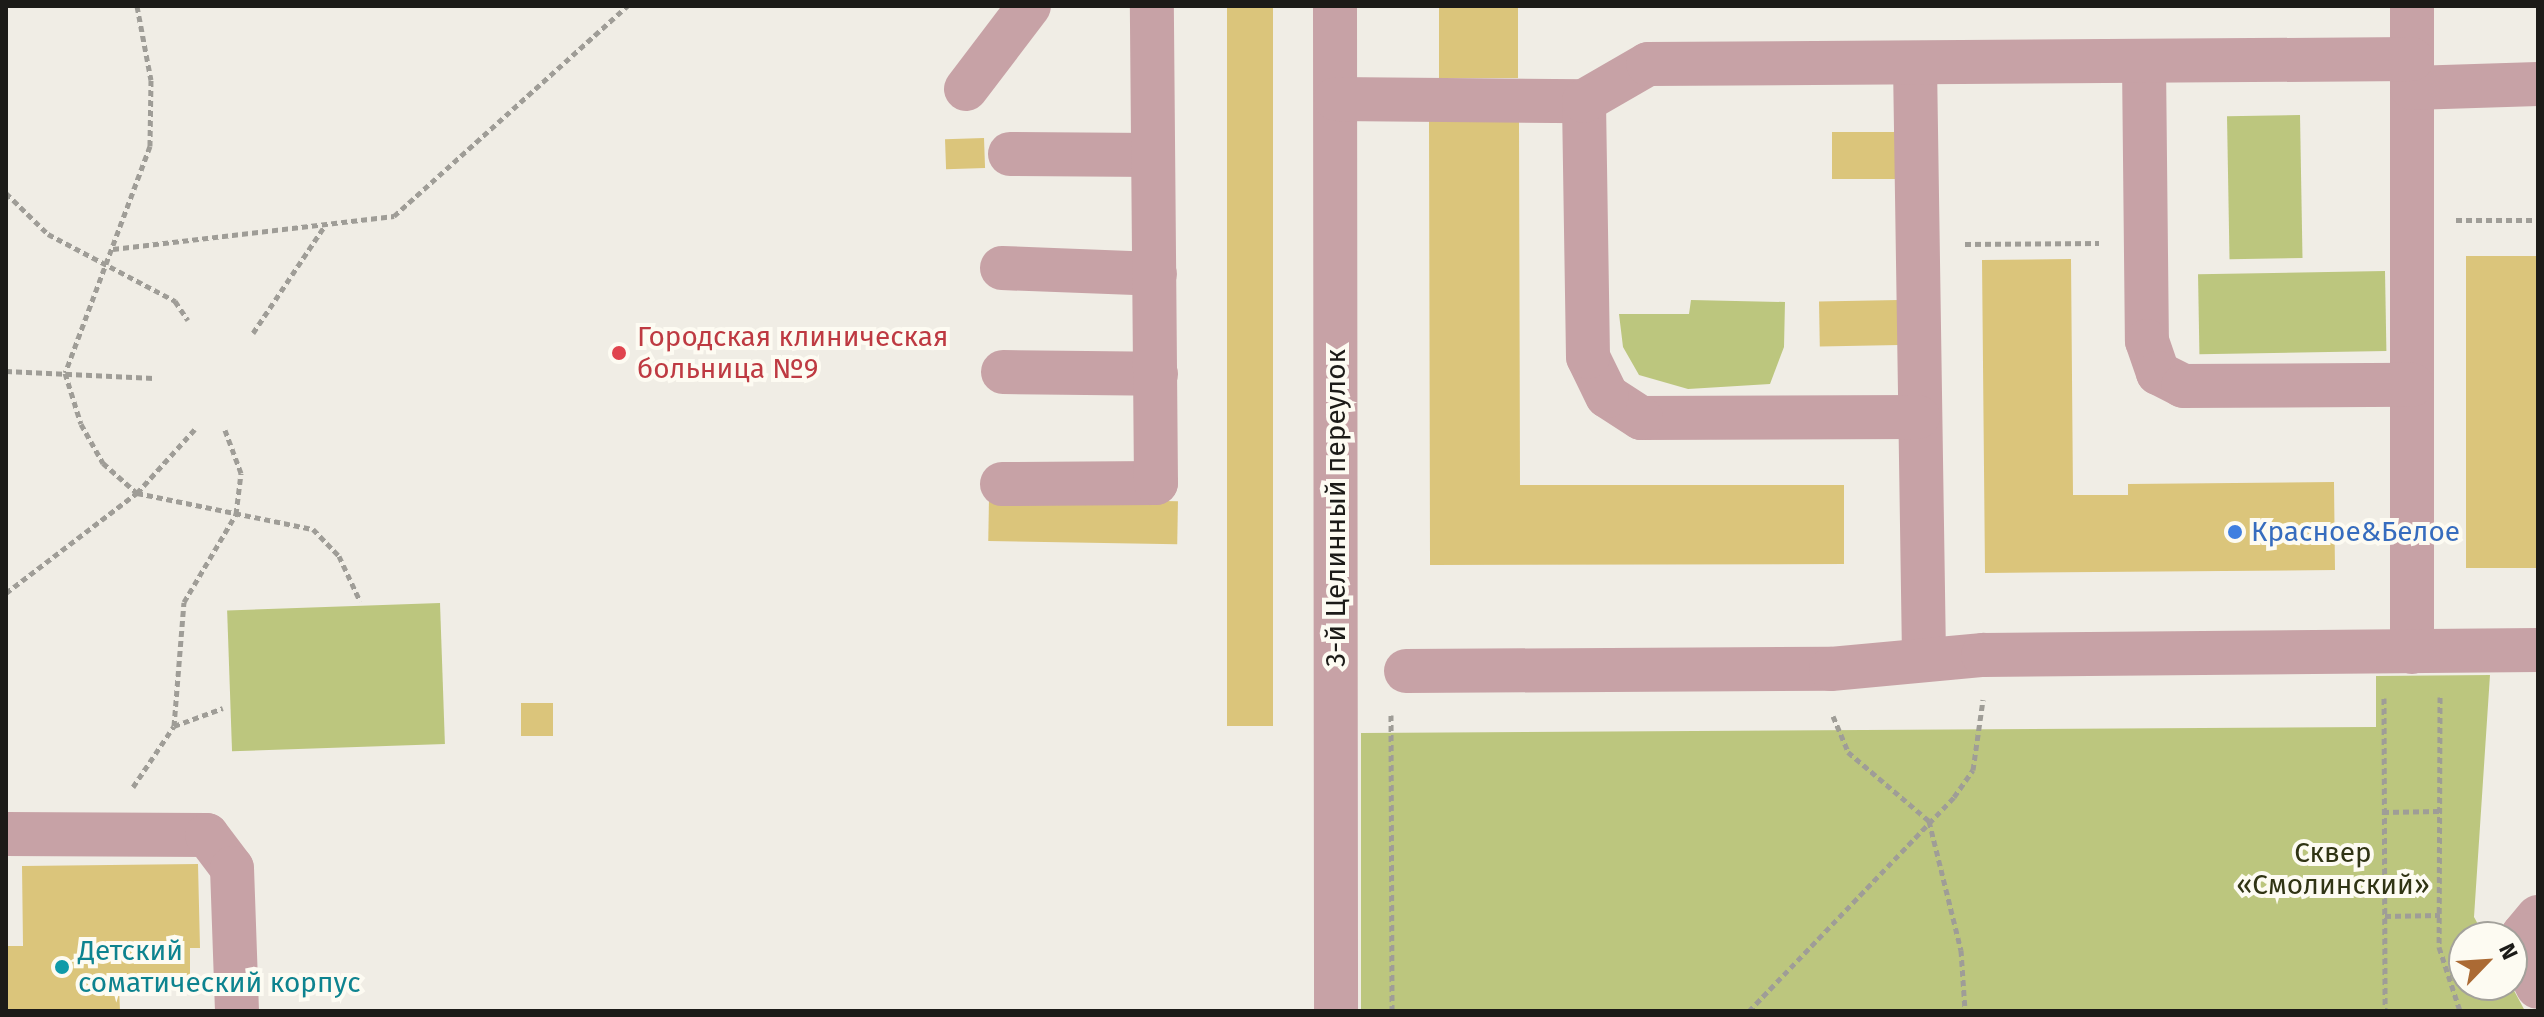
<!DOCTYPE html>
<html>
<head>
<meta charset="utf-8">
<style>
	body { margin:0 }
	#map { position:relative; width:2544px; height:1017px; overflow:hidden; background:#f0ede5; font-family:"Fira Sans",sans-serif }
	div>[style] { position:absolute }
	.green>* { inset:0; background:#bcc67e; transform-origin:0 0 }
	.building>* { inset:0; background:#dbc57b; transform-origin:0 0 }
	.path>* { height:5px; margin-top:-2.5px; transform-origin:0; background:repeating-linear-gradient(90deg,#9f9d97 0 6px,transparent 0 10px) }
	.minor>* { height:44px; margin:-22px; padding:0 22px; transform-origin:22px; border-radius:22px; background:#c7a2a6 }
	.dots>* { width:22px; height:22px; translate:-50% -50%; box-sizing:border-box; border:4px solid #fdfbf2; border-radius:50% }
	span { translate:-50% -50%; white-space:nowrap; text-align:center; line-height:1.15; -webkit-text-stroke:8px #fdfbf2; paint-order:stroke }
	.health-label { font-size:28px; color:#be3a42 }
	.left { translate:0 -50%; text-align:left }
	.street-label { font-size:28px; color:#1c1b18 }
	.shop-label { font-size:28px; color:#366cbe }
	.park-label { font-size:28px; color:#303414 }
	.culture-label { font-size:28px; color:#0d838f }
	.frame { position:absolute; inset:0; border:8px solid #1c1b18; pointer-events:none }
	.north { position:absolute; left:2448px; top:921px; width:80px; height:80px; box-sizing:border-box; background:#fdfbf2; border:2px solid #a3a19b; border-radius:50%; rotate:65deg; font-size:22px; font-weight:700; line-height:32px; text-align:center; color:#1c1b18 }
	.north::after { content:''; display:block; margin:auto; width:28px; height:36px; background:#ab6a34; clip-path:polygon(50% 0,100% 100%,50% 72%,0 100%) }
</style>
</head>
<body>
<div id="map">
	<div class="green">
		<div style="left:2300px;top:115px;width:143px;height:73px;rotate:89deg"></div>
		<div style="left:2385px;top:271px;width:80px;height:187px;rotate:89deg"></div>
		<div style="clip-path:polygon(1691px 300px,1785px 302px,1784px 347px,1770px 384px,1688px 389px,1639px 375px,1623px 347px,1619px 314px,1689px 314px)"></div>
		<div style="left:440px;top:603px;width:141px;height:213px;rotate:88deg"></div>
		<div style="clip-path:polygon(2490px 675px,2474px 917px,2485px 937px,2464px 937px,2464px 985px,2511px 985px,2525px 1011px,1361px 1011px,1361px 733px,2376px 727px,2376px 676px)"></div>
	</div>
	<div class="building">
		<div style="left:1227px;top:6px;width:46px;height:720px"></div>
		<div style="left:1439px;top:6px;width:79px;height:72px"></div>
		<div style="clip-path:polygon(1519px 120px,1520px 485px,1844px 485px,1844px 564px,1430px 565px,1429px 121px)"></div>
		<div style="left:1832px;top:132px;width:67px;height:47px"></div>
		<div style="left:984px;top:138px;width:30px;height:39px;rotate:88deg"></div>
		<div style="left:2538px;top:256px;width:312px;height:72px;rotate:90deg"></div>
		<div style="clip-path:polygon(2071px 259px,2073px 495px,2128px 495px,2128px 484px,2334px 482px,2335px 570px,1985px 573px,1982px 260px)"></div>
		<div style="left:1899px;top:300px;width:45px;height:80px;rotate:89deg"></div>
		<div style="left:989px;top:498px;width:189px;height:43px;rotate:1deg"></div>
		<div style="left:521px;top:703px;width:32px;height:33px"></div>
		<div style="clip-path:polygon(198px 864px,200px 948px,190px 948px,190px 986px,119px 988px,120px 1011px,6px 1011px,6px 946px,23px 946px,22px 866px)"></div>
	</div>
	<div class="path">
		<div style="left:137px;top:6px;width:75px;rotate:79.3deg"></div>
		<div style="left:151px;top:80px;width:66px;rotate:90.9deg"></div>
		<div style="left:150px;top:146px;width:242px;rotate:110.5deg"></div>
		<div style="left:65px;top:373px;width:53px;rotate:72.6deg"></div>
		<div style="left:81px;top:424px;width:45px;rotate:60.6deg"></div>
		<div style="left:103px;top:463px;width:45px;rotate:41.4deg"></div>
		<div style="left:137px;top:493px;width:180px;rotate:11.6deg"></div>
		<div style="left:313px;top:529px;width:37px;rotate:46deg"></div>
		<div style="left:339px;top:556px;width:50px;rotate:65deg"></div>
		<div style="left:6px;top:193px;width:59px;rotate:44.3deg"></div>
		<div style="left:48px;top:234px;width:144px;rotate:27.8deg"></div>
		<div style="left:175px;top:301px;width:23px;rotate:56deg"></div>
		<div style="left:2456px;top:220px;width:82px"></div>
		<div style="left:1965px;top:244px;width:134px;rotate:-0.4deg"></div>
		<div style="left:113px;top:249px;width:283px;rotate:-6.7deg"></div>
		<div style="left:394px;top:216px;width:314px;rotate:-42deg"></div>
		<div style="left:253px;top:333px;width:128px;rotate:-56.2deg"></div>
		<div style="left:6px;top:371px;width:148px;rotate:2.7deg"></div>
		<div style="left:6px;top:593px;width:165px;rotate:-37.4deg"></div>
		<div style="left:137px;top:493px;width:86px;rotate:-47.8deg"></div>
		<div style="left:2440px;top:697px;width:250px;rotate:90.2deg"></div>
		<div style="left:2439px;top:947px;width:67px;rotate:71.8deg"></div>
		<div style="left:2384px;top:698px;width:313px;rotate:89.8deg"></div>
		<div style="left:1391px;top:715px;width:296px;rotate:89.8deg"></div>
		<div style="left:1833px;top:716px;width:39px;rotate:67deg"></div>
		<div style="left:1848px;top:752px;width:106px;rotate:40.4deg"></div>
		<div style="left:1929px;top:821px;width:133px;rotate:76.1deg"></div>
		<div style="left:1961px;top:950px;width:61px;rotate:86.2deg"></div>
		<div style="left:174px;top:726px;width:52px;rotate:-20.2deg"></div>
		<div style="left:133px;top:787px;width:73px;rotate:-56.1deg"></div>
		<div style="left:174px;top:726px;width:124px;rotate:-85.4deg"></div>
		<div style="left:184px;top:602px;width:102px;rotate:-59.4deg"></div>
		<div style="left:236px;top:514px;width:41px;rotate:-83deg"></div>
		<div style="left:241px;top:473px;width:46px;rotate:-110.4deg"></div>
		<div style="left:2383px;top:812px;width:57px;rotate:-1deg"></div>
		<div style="left:2385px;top:916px;width:55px;rotate:-1deg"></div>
		<div style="left:1749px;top:1011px;width:296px;rotate:-46.2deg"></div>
		<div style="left:1954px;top:797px;width:33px;rotate:-55deg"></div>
		<div style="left:1973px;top:770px;width:71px;rotate:-81.9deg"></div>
	</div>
	<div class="minor">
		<div style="left:1335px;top:6px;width:1005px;rotate:89.94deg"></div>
		<div style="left:2412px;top:6px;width:646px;rotate:90deg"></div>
		<div style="left:2144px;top:63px;width:278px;rotate:89.4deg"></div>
		<div style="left:2147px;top:341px;width:34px;rotate:71deg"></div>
		<div style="left:2158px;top:373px;width:28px;rotate:27deg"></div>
		<div style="left:2183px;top:386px;width:229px;rotate:-0.3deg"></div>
		<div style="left:1915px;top:64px;width:593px;rotate:89.13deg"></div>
		<div style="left:2412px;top:88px;width:126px;rotate:-1.8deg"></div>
		<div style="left:966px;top:89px;width:104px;rotate:-52.8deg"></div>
		<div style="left:1336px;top:99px;width:248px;rotate:0.5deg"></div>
		<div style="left:1010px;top:154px;width:143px;rotate:0.4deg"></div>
		<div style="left:1002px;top:268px;width:153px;rotate:2.2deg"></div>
		<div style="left:1003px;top:372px;width:153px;rotate:0.7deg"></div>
		<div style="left:1918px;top:417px;width:277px;rotate:179.8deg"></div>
		<div style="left:1641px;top:418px;width:40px;rotate:-147.1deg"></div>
		<div style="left:1607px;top:396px;width:43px;rotate:-116deg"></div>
		<div style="left:1588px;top:357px;width:256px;rotate:-90.9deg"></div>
		<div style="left:1584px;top:101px;width:74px;rotate:-30deg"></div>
		<div style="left:1648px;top:64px;width:764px;rotate:-0.37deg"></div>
		<div style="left:1002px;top:484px;width:154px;rotate:-0.4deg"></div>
		<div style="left:1156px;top:483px;width:477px;rotate:-90.5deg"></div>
		<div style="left:1406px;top:671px;width:425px;rotate:-0.3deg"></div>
		<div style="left:1831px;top:669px;width:153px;rotate:-5.3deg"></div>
		<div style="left:1983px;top:655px;width:555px;rotate:-0.52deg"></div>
		<div style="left:6px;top:834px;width:201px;rotate:0.3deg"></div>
		<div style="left:207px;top:835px;width:41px;rotate:52.9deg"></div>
		<div style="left:232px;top:868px;width:143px;rotate:88deg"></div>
		<div style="left:2538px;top:917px;width:23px;rotate:130deg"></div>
		<div style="left:2523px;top:935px;width:25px;rotate:88deg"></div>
		<div style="left:2524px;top:960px;width:30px;rotate:63deg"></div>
	</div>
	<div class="dots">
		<div style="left:619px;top:353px;background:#e0444e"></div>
		<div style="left:2235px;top:532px;background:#3f7fe0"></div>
		<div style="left:62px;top:967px;background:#0f9aa8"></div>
	</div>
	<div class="health-label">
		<span class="left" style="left:637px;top:353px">Городская клиническая<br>больница №9</span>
	</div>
	<div class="street-label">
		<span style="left:1336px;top:508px;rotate:-90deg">3-й Целинный переулок</span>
	</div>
	<div class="shop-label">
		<span class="left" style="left:2251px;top:532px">Красное&amp;Белое</span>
	</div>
	<div class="park-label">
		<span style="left:2333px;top:869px">Сквер<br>«Смолинский»</span>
	</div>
	<div class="culture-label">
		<span class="left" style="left:78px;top:967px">Детский<br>соматический корпус</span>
	</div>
	<div class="frame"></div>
	<div class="north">N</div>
</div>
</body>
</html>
